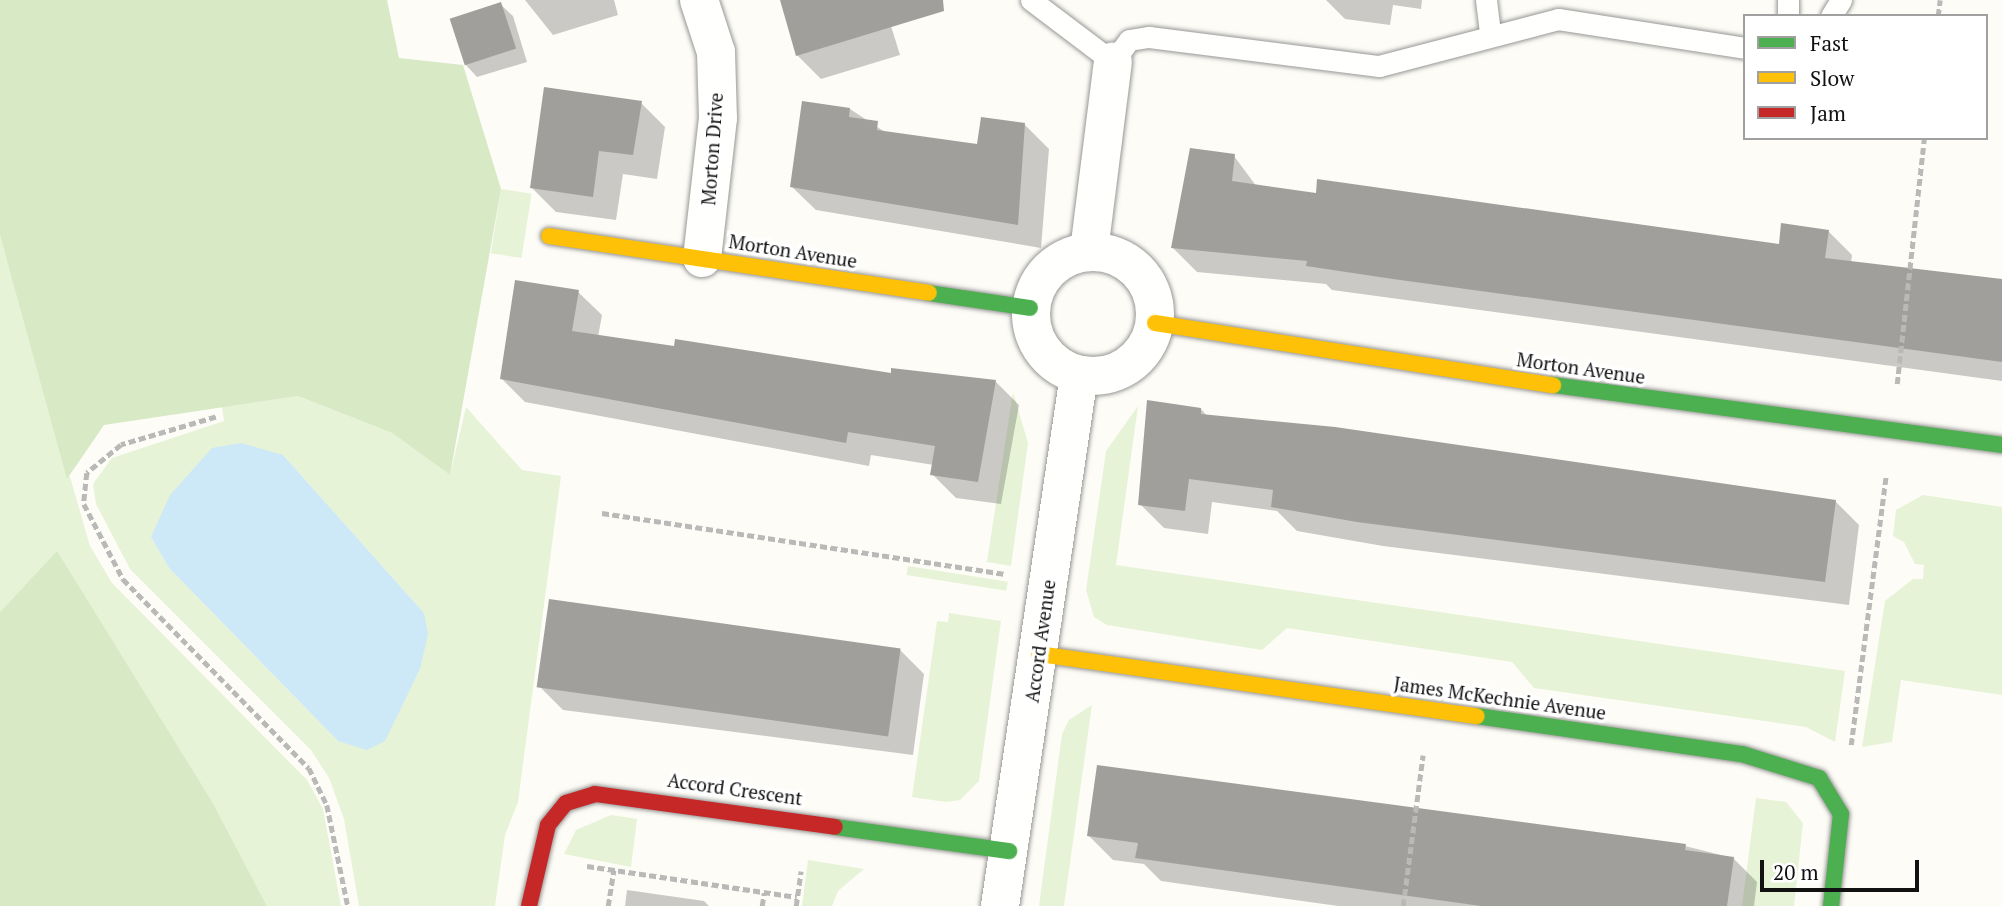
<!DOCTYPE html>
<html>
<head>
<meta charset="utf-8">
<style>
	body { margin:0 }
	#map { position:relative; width:2002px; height:906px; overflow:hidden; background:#fdfcf7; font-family:"PT Serif",serif }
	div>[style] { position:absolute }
	.green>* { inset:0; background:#e7f3d7; transform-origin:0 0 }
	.forest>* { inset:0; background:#d8eac5 }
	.water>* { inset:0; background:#cde8f7 }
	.shadow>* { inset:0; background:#0003 }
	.building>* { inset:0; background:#a19f9c; transform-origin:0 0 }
	.path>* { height:4.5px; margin-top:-2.25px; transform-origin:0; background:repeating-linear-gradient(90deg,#b9b9b8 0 7px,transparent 0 10.5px) }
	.roads { filter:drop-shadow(0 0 2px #979795) drop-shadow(0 0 2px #979795) }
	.lane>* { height:21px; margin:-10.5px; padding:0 10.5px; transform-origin:10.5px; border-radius:10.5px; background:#fffffe }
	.street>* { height:38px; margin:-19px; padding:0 19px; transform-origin:19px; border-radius:19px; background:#fffffe }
	.street>.ring { margin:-19px; padding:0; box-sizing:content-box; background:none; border:38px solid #fffffe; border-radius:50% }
	.fast>* { height:16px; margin:-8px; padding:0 8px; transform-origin:8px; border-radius:8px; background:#4caf50 }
	.slow>* { height:16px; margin:-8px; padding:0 8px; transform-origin:8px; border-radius:8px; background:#ffc107 }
	.jam>* { height:16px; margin:-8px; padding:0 8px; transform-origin:8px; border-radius:8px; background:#c62828 }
	span { translate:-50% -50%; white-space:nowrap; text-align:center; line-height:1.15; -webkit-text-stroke:7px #fff; paint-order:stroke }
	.street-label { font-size:19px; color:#111 }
	.legend { position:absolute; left:1743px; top:14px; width:245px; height:126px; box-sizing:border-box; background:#fff; border:2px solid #a0a0a0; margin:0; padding:9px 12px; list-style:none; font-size:21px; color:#111 }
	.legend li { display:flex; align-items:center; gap:14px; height:35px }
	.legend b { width:35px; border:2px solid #a0a0a0 }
	.scale { position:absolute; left:1760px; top:860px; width:159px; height:32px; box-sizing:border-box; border:4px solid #111; border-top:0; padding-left:9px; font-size:21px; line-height:24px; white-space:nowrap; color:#111; -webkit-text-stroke:5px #fff; paint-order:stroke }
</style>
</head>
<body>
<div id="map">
	<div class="green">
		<div style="left:501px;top:189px;width:31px;height:65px;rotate:9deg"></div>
		<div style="clip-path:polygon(0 235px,90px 546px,112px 583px,307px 780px,323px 809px,341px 906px,267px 906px,213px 803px,57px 552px,0 612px)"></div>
		<div style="clip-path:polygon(1013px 392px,1028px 443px,1011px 566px,987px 562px)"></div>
		<div style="clip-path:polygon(evenodd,298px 396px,392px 433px,450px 475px,466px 407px,522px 470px,561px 476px,518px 802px,505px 835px,495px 906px,359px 906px,344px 819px,329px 778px,311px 750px,130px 569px,96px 504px,93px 484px,112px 458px,224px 421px,222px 407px,298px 396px,283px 455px,424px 613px,420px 669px,384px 741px,338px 741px,169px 568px,151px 537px,283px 455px)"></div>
		<div style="clip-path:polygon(1138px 406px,1116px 565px,1845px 671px,1835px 742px,1806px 727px,1534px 688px,1512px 662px,1287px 628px,1262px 650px,1107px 625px,1094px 617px,1086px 590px,1106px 451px)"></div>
		<div style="clip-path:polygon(1923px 495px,2002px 507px,2002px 695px,1901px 680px,1892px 742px,1862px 747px,1885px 601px,1913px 579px,1923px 579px,1924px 565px,1915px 564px,1904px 542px,1893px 536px,1896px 510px)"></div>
		<div style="left:908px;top:566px;width:101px;height:9px;rotate:9deg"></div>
		<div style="clip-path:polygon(949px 613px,1001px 621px,979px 781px,960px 800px,946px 802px,912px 797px,937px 621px,948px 622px)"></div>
		<div style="clip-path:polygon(1092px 705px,1064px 906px,1039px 906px,1062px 734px,1069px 720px)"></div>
		<div style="clip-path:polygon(1756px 798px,1786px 802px,1803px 823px,1794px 906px,1742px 906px)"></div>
		<div style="clip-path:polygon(611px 815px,637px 819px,631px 867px,564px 854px,576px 830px)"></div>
		<div style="clip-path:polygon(808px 860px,864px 869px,838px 891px,832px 906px,802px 906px)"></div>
	</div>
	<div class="forest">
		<div style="clip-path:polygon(0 0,387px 0,399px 58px,463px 65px,501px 189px,450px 475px,392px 433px,298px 396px,104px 425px,67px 479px,0 235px)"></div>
		<div style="clip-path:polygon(57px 551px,213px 803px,267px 906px,0 906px,0 612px)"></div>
	</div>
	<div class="water">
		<div style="clip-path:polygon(241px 443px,283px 455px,424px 613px,428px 634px,420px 669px,385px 741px,367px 750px,338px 741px,169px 568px,151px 537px,170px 495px,212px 448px)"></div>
	</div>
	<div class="shadow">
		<div style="clip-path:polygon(525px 0,614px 0,618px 15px,553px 35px)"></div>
		<div style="clip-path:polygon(781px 0,883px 0,900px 55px,821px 79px,797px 55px)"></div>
		<div style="clip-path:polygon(1326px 0,1422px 0,1421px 9px,1393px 5px,1390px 25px,1345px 19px)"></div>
		<div style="clip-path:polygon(500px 4px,513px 16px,527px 62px,477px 77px,465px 64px)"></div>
		<div style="clip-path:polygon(641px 103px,665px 127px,657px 179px,623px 174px,616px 220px,556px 212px,532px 188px)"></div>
		<div style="clip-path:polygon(850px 109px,888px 134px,979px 146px,1025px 125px,1049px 149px,1041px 248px,816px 210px,791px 186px)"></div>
		<div style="clip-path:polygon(1234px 156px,1257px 187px,1780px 246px,1828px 231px,1852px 255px,1851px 264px,2002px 285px,2002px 381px,1332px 290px,1326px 284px,1197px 272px,1173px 248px)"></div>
		<div style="clip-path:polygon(578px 292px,602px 315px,598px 337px,892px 375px,996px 382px,1019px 405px,1001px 504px,956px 498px,932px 474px,934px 465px,871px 455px,869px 466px,525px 402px,502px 379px)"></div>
		<div style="clip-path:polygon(1201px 409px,1208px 417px,1835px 501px,1859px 525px,1849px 605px,1383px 546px,1297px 531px,1277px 511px,1212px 502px,1208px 534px,1164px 528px,1140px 504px)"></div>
		<div style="clip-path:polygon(900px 650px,924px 674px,913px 755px,563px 710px,539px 686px)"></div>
		<div style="clip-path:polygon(1089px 836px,1685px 846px,1733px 858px,1757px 882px,1754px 906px,1338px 906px,1161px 881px,1144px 864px,1113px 860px)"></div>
		<div style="clip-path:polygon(627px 890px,704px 901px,709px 906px,625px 906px)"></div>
	</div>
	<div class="building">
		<div style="clip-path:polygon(780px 0,943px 0,944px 11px,796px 56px)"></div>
		<div style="left:501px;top:2px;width:49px;height:54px;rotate:72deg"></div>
		<div style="clip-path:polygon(544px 87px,642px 101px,633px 155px,599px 151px,593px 197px,530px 188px)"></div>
		<div style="clip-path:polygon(802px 101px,850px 108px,849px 117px,878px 121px,877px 130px,977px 144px,981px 117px,1025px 123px,1018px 225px,790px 187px)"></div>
		<div style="clip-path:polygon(1190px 148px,1235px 154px,1232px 181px,1316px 193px,1317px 179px,1779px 244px,1781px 223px,1829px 230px,1825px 258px,2002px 279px,2002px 362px,1393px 279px,1306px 266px,1307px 261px,1171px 248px)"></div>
		<div style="clip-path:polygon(515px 280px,579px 290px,572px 331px,674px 346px,675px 339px,891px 373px,891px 368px,996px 380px,978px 482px,930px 475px,935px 446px,848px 432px,846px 443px,500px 379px)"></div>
		<div style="clip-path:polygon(1147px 400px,1201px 408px,1201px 414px,1335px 427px,1836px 500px,1825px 582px,1357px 522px,1271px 507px,1273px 490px,1189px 479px,1185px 511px,1138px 505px)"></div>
		<div style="left:549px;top:599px;width:355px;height:89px;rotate:8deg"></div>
		<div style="clip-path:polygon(1097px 765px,1686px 844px,1685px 850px,1734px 857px,1727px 906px,1481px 906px,1135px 858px,1138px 843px,1087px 836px)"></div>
	</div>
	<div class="path">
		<div style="left:1938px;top:16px;width:16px;rotate:-83deg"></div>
		<div style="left:1897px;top:384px;width:247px;rotate:-83.7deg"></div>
		<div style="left:216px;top:417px;width:99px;rotate:163.6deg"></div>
		<div style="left:121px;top:445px;width:44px;rotate:140.5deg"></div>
		<div style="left:87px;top:473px;width:31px;rotate:96deg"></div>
		<div style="left:84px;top:504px;width:85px;rotate:62.5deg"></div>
		<div style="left:123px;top:579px;width:265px;rotate:45.5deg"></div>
		<div style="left:309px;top:768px;width:41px;rotate:64.1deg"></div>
		<div style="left:327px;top:805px;width:103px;rotate:78.3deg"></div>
		<div style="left:602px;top:513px;width:406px;rotate:8.6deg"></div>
		<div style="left:1851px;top:745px;width:271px;rotate:-82.6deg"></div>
		<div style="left:587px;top:866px;width:212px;rotate:8.4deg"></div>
		<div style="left:608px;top:906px;width:36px;rotate:-81deg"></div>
		<div style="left:762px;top:906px;width:13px;rotate:-81deg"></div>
		<div style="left:796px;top:906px;width:35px;rotate:-82deg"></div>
		<div style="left:1403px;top:906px;width:152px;rotate:-82.5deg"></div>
	</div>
	<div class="roads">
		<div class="lane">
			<div style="left:1031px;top:0;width:103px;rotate:37.1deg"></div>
			<div style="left:1113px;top:62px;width:27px;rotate:-54deg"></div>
			<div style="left:1129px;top:40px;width:20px;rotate:-9deg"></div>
			<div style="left:1149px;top:37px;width:232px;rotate:7.2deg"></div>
			<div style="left:1379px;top:66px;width:185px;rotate:-14.7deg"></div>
			<div style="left:1558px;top:19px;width:189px;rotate:8.8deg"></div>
			<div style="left:1486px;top:0;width:32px;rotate:83deg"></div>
			<div style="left:1788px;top:0;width:16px;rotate:90deg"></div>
			<div style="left:1831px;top:16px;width:19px;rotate:-58deg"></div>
		</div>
		<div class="street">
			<div style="left:699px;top:0;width:55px;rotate:71.9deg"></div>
			<div style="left:716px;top:52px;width:66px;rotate:88.3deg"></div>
			<div style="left:718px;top:118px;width:141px;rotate:96.5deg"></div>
			<div style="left:1089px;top:251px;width:191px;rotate:-82.8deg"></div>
			<div class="ring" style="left:1031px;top:252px;width:86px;height:86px"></div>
			<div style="left:1000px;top:906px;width:537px;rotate:-81.54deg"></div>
		</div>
		<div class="fast">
			<div style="left:929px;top:293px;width:102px;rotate:8.4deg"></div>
			<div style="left:1553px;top:385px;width:453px;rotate:7.6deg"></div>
			<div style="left:1477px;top:716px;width:268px;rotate:8.2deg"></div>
			<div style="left:1742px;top:754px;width:81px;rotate:17.3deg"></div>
			<div style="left:1819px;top:778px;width:42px;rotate:58.6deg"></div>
			<div style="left:1841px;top:814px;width:93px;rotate:96.2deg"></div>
			<div style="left:835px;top:827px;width:176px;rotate:7.9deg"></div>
		</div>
		<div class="slow">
			<div style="left:549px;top:236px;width:384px;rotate:8.5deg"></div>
			<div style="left:1155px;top:323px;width:403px;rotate:8.9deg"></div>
			<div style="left:1039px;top:654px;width:442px;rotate:8.1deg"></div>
		</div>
		<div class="jam">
			<div style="left:529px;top:906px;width:83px;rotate:-76.8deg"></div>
			<div style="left:548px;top:825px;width:28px;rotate:-51deg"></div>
			<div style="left:566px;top:803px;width:30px;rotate:-17deg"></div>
			<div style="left:595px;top:794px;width:242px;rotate:7.8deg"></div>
		</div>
	</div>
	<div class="street-label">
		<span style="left:712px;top:149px;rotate:-86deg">Morton Drive</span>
		<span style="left:793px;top:251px;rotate:9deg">Morton Avenue</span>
		<span style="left:1581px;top:368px;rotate:8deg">Morton Avenue</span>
		<span style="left:1040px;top:641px;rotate:-82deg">Accord Avenue</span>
		<span style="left:1500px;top:698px;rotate:8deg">James McKechnie Avenue</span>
		<span style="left:735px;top:789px;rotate:8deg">Accord Crescent</span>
	</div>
	<ul class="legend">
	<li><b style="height:9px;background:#4caf50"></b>Fast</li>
	<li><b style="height:9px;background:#ffc107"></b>Slow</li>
	<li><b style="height:9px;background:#c62828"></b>Jam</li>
	</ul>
	<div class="scale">20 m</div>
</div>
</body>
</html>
